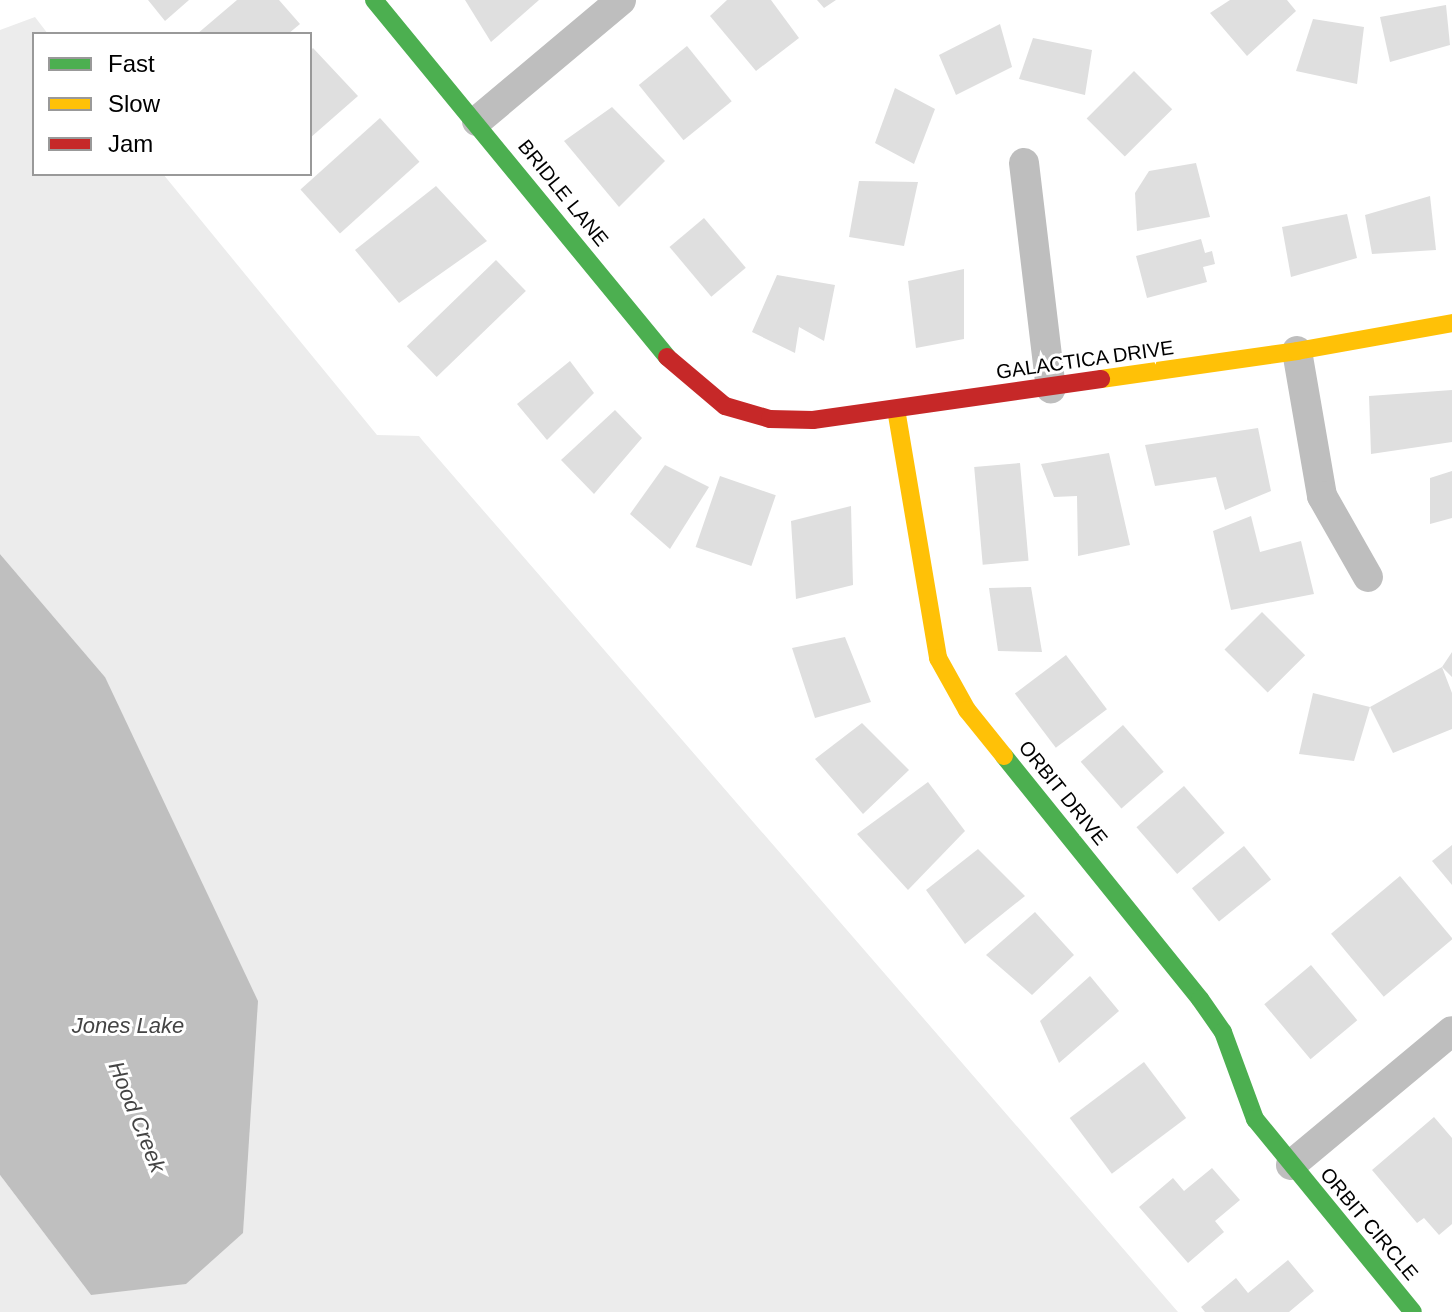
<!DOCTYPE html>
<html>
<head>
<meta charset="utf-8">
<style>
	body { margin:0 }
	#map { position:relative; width:1452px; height:1312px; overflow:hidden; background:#fff; font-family:Helvetica,sans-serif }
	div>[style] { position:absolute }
	.green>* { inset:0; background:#ececec }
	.water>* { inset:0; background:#bfbfbf }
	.building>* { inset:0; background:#dfdfdf; transform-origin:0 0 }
	.street>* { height:30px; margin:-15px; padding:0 15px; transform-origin:15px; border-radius:15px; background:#bebebe }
	.fast>* { height:18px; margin:-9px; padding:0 9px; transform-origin:9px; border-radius:9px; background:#4caf50 }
	.slow>* { height:18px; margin:-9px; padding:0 9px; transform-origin:9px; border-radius:9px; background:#ffc107 }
	.jam>* { height:18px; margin:-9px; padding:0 9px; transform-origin:9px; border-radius:9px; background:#c62828 }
	span { translate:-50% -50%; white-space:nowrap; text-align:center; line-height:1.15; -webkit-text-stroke:6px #fff; paint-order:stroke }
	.street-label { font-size:20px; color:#000 }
	.water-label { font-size:22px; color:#444; font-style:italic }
	.legend { position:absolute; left:32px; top:32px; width:280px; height:144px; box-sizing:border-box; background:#fff; border:2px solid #999; margin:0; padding:10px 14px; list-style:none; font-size:24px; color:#000 }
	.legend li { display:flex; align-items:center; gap:16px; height:40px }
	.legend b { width:40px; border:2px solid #999 }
</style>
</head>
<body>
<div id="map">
	<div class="green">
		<div style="clip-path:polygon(35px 17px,48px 34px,34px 34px,34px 174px,163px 174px,377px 435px,419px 436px,423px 441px,1178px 1312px,0 1312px,0 1175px,91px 1295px,105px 677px,0 554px,0 30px)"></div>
	</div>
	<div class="water">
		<div style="clip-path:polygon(0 554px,105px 677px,258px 1001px,243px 1233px,186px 1284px,91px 1295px,0 1175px)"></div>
	</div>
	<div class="building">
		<div style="clip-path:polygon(148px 0,189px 0,165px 21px)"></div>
		<div style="clip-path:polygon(237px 0,279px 0,300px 24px,288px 34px,197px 34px)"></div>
		<div style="clip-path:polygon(465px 0,539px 0,491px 42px)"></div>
		<div style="clip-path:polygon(727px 0,771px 0,799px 38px,756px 71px,710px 16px)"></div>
		<div style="clip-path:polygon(817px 0,836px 0,824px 8px)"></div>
		<div style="clip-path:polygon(1230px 0,1287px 0,1296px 11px,1247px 56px,1210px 13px)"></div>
		<div style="clip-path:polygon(1446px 5px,1450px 45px,1390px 62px,1380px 17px)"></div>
		<div style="clip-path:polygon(1313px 19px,1364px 27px,1357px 84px,1296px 71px)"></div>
		<div style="clip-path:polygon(1000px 24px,1012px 67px,956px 95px,939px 55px)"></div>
		<div style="clip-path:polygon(1033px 38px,1092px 50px,1085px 95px,1019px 79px)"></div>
		<div style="left:687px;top:46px;width:71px;height:62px;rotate:51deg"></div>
		<div style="clip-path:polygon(313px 48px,358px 96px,310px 138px,310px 51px)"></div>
		<div style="left:1134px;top:71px;width:54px;height:67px;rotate:45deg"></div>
		<div style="clip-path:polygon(895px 88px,935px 109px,914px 164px,875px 143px)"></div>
		<div style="clip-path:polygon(612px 107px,665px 161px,619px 207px,564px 141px)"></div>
		<div style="left:380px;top:118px;width:59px;height:107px;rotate:48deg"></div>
		<div style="clip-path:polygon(1196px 163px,1210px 217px,1137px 231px,1135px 193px,1149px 171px)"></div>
		<div style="clip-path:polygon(859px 181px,918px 182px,904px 246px,849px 237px)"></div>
		<div style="clip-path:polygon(436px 186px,487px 241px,399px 303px,355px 250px)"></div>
		<div style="clip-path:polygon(1430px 196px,1436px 250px,1372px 254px,1365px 215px)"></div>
		<div style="clip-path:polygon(1347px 214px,1357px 258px,1291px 277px,1282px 227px)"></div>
		<div style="left:704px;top:218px;width:65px;height:45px;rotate:50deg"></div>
		<div style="clip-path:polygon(1201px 239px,1205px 253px,1212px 251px,1215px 264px,1203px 267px,1207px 282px,1147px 298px,1136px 256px)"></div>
		<div style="left:496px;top:260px;width:43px;height:124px;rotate:46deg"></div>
		<div style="clip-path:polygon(964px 269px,964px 339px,916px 348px,908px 281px)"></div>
		<div style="clip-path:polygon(777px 275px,835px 285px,824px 341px,799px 327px,795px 353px,752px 332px)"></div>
		<div style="clip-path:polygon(570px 361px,594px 393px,547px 440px,517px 404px)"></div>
		<div style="clip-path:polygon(1452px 390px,1452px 442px,1371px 454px,1369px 396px)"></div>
		<div style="clip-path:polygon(615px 410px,642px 438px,594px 494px,561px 460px)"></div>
		<div style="clip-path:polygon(1258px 428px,1271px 491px,1225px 510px,1216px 477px,1155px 486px,1145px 445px)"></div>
		<div style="clip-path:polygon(1109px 453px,1130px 545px,1078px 556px,1077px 496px,1054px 497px,1041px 464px)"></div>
		<div style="left:1020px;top:463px;width:98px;height:46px;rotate:85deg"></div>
		<div style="clip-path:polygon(665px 465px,709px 487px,670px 549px,630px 514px)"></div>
		<div style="clip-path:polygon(1452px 471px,1452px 518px,1430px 524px,1430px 478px)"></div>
		<div style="left:720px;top:476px;width:59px;height:75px;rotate:19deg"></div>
		<div style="clip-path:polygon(851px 506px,853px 585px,796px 599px,791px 521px)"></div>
		<div style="clip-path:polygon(1251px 516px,1260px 552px,1301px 541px,1314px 594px,1231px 610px,1213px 531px)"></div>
		<div style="clip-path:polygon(1031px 587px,1042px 652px,998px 651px,989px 588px)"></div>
		<div style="left:1262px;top:612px;width:61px;height:53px;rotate:45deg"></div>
		<div style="clip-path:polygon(845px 637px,871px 702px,815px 718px,792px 648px)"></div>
		<div style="clip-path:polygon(1452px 652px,1452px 677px,1442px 667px,1452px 693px,1452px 729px,1393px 753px,1370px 707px,1442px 667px)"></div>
		<div style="left:1066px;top:655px;width:68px;height:64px;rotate:53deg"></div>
		<div style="clip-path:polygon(1313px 693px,1370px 707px,1354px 761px,1299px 754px)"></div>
		<div style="clip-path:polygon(862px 723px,909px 770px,863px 814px,815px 759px)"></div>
		<div style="left:1123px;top:725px;width:62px;height:56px;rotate:49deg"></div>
		<div style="clip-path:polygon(928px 782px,965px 831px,908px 890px,857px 834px)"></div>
		<div style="left:1184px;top:786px;width:62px;height:63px;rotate:49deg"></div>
		<div style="clip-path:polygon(1452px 845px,1452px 885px,1432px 861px)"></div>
		<div style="left:1244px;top:846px;width:43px;height:67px;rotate:51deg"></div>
		<div style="clip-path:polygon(978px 849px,1025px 896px,965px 944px,926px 890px)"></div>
		<div style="left:1400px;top:876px;width:82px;height:90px;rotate:50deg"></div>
		<div style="clip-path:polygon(1035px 912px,1074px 955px,1032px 995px,986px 955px)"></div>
		<div style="left:1311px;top:965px;width:72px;height:61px;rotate:50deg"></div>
		<div style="clip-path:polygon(1090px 976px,1119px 1011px,1059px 1063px,1040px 1021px)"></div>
		<div style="left:1144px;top:1062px;width:70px;height:93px;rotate:53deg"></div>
		<div style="clip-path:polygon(1434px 1117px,1452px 1138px,1452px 1224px,1439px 1235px,1424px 1218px,1417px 1223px,1372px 1170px)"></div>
		<div style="clip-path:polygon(1212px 1168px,1240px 1200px,1215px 1221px,1224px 1232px,1188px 1263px,1139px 1207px,1173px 1178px,1184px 1191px)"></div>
		<div style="clip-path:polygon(1288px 1260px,1314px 1291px,1289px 1312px,1205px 1312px,1201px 1307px,1236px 1278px,1248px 1293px)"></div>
	</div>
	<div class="street">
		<div style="left:477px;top:121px;width:188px;rotate:-40deg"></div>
		<div style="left:1024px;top:163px;width:227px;rotate:83.2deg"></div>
		<div style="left:1297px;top:351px;width:147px;rotate:80.2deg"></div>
		<div style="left:1322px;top:496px;width:93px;rotate:60.4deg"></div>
		<div style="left:1291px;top:1165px;width:209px;rotate:-39.8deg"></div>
	</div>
	<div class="fast">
		<div style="left:374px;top:0;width:462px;rotate:50.6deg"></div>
		<div style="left:1004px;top:756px;width:312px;rotate:51.1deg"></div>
		<div style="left:1200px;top:999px;width:40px;rotate:55.1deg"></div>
		<div style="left:1223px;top:1032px;width:93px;rotate:69.8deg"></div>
		<div style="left:1255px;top:1119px;width:249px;rotate:50.7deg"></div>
	</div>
	<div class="slow">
		<div style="left:1101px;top:379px;width:198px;rotate:-8.1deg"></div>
		<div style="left:1297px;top:351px;width:158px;rotate:-10.2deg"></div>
		<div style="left:896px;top:409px;width:253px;rotate:80.4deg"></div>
		<div style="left:938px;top:658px;width:60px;rotate:60.9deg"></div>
		<div style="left:967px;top:710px;width:59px;rotate:51.2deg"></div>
	</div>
	<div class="jam">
		<div style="left:667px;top:357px;width:76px;rotate:40.2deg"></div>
		<div style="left:725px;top:406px;width:47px;rotate:16.1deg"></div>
		<div style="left:770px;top:419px;width:43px;rotate:1.3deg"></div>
		<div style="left:813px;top:420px;width:291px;rotate:-8.1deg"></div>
	</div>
	<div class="street-label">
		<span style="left:563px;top:193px;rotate:51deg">BRIDLE LANE</span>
		<span style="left:1085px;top:360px;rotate:-8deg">GALACTICA DRIVE</span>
		<span style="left:1063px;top:793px;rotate:51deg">ORBIT DRIVE</span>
		<span style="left:1369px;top:1224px;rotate:50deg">ORBIT CIRCLE</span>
	</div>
	<div class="water-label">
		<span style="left:128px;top:1026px">Jones Lake</span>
		<span style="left:137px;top:1117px;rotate:68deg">Hood Creek</span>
	</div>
	<ul class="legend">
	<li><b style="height:10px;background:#4caf50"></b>Fast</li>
	<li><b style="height:10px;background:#ffc107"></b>Slow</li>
	<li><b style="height:10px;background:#c62828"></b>Jam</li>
	</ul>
</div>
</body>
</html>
